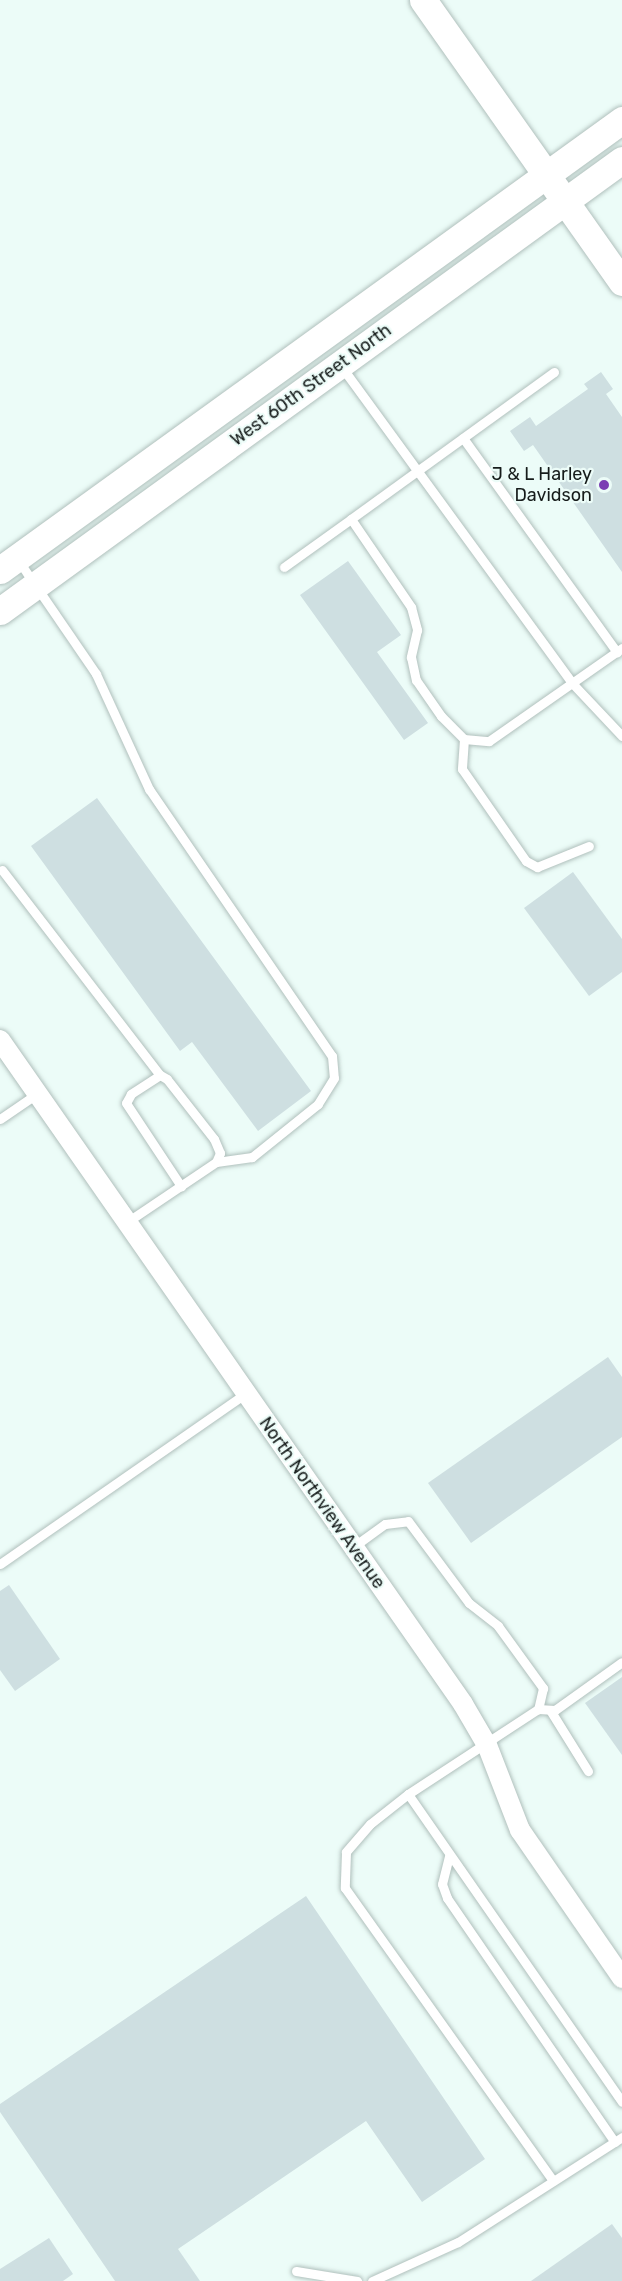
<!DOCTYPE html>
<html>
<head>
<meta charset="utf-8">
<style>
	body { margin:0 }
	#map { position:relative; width:622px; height:2281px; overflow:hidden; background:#ecfcf8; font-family:Rubik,sans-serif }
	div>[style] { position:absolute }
	.building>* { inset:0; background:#cedfe1 }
	.roads { filter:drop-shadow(0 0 2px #b0c0bc) drop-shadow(0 0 2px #b0c0bc) }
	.lane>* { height:9px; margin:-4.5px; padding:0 4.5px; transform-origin:4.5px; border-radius:4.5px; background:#fff }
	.street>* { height:20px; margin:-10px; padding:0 10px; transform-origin:10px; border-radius:10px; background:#fff }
	.secondary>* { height:27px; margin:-13.5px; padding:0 13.5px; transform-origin:13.5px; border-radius:13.5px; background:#fff }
	.dots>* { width:16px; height:16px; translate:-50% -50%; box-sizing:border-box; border:3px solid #ecfcf8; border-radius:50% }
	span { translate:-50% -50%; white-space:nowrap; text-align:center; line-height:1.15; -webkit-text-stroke:4.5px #ecfcf8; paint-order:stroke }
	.street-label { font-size:18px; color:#161c1b }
	.poi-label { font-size:18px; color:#161c1b }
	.right { translate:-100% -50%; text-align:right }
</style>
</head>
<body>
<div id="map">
	<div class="building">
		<div style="clip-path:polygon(601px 372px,613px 389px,606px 394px,622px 417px,622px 572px,533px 445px,524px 451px,510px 431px,530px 417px,536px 426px,588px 389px,584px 384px)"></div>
		<div style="clip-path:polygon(348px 561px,401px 635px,377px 652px,428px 723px,404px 740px,300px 595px)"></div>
		<div style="clip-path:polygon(97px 798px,311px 1091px,258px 1131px,192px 1042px,180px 1051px,31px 846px)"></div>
		<div style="clip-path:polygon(573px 872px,622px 939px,622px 972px,589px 996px,524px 908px)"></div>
		<div style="clip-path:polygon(608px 1357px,622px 1377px,622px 1437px,471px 1543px,428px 1483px)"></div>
		<div style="clip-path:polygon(9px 1585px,60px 1659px,15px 1691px,0 1670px,0 1591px)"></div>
		<div style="clip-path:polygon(622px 1677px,622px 1755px,585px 1703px)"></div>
		<div style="clip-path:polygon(306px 1896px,485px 2159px,422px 2202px,366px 2121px,178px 2249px,200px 2281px,115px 2281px,0 2112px,0 2104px)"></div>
		<div style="clip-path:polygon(612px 2224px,622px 2238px,622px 2281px,531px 2281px)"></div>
		<div style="clip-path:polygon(49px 2238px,73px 2274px,63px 2281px,0 2281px,0 2269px)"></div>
	</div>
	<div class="roads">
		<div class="lane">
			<div style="left:341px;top:366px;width:392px;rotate:53.9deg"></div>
			<div style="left:572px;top:683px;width:73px;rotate:46.7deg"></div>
			<div style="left:554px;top:372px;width:251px;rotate:144.1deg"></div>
			<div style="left:351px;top:519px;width:107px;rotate:55.7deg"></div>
			<div style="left:411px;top:607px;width:24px;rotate:75deg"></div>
			<div style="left:417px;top:630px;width:28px;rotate:103deg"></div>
			<div style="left:411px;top:657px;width:24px;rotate:78deg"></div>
			<div style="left:416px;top:680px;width:44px;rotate:55.2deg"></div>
			<div style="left:441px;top:716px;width:33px;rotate:45deg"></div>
			<div style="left:464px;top:739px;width:25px;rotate:5deg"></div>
			<div style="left:489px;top:741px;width:162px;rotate:-35deg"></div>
			<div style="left:463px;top:438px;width:264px;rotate:54.3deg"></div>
			<div style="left:18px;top:560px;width:138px;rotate:55.6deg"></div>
			<div style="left:96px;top:674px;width:127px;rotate:65.3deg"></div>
			<div style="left:149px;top:789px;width:324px;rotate:55.6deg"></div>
			<div style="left:332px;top:1056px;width:22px;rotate:85deg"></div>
			<div style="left:334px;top:1078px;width:31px;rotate:122deg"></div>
			<div style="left:318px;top:1104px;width:85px;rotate:141.2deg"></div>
			<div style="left:252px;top:1157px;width:36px;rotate:172deg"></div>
			<div style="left:284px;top:567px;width:82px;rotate:-35.6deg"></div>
			<div style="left:464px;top:739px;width:30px;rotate:94deg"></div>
			<div style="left:462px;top:769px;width:112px;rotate:55.2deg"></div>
			<div style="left:526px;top:861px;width:13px;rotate:29deg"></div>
			<div style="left:537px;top:867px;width:56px;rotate:-22deg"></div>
			<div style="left:2px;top:870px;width:259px;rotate:52.4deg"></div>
			<div style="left:0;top:1119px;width:46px;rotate:-34.4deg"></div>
			<div style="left:127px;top:1222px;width:107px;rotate:-34deg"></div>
			<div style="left:216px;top:1162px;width:10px;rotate:-66deg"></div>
			<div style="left:220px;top:1153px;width:15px;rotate:-113deg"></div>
			<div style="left:214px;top:1139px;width:76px;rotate:-128.1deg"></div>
			<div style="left:167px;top:1079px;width:8px;rotate:-150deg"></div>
			<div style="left:160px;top:1075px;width:35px;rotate:147deg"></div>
			<div style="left:131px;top:1094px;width:10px;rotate:119deg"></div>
			<div style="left:126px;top:1103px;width:100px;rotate:56.5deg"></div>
			<div style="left:353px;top:1547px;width:39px;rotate:-36deg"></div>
			<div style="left:385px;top:1524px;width:23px;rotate:-7deg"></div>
			<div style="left:408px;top:1521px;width:102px;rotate:53.4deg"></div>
			<div style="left:469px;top:1603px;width:37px;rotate:38deg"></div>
			<div style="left:498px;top:1626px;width:77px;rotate:54deg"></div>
			<div style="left:543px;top:1688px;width:22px;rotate:103deg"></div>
			<div style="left:538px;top:1709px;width:155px;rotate:146.8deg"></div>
			<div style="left:408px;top:1794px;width:48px;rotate:141.7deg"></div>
			<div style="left:370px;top:1824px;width:37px;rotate:131deg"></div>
			<div style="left:346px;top:1852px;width:36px;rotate:92deg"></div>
			<div style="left:345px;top:1888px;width:359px;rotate:54.6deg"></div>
			<div style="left:0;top:1564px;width:300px;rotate:-34.8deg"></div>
			<div style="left:538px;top:1709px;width:17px;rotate:3deg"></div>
			<div style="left:555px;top:1710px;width:82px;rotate:-35.6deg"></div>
			<div style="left:550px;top:1710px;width:72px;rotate:58.1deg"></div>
			<div style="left:408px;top:1794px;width:375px;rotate:55.2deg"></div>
			<div style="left:449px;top:1856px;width:29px;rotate:104deg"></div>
			<div style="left:442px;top:1884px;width:15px;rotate:70deg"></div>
			<div style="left:447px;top:1898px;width:296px;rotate:55.5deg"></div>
			<div style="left:296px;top:2271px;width:62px;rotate:9.3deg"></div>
			<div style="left:372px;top:2281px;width:94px;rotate:-24.4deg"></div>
			<div style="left:458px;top:2242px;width:195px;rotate:-32.6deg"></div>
		</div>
		<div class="street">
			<div style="left:0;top:1040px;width:809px;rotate:55.11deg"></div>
			<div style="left:463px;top:1704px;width:48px;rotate:59.7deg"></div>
			<div style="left:487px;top:1745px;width:91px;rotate:68.8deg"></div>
			<div style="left:520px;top:1830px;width:180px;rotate:55.4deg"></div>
		</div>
		<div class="secondary">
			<div style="left:423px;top:0;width:345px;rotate:54.8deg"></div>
			<div style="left:0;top:570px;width:768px;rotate:-35.88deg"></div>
			<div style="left:0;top:611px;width:768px;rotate:-35.95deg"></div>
		</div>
	</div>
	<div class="dots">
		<div style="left:604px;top:485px;background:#7a3eb3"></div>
	</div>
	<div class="street-label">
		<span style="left:311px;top:385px;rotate:-36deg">West 60th Street North</span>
		<span style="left:322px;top:1503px;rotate:55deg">North Northview Avenue</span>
	</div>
	<div class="poi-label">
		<span class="right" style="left:592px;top:485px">J &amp; L Harley<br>Davidson</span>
	</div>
</div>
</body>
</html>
